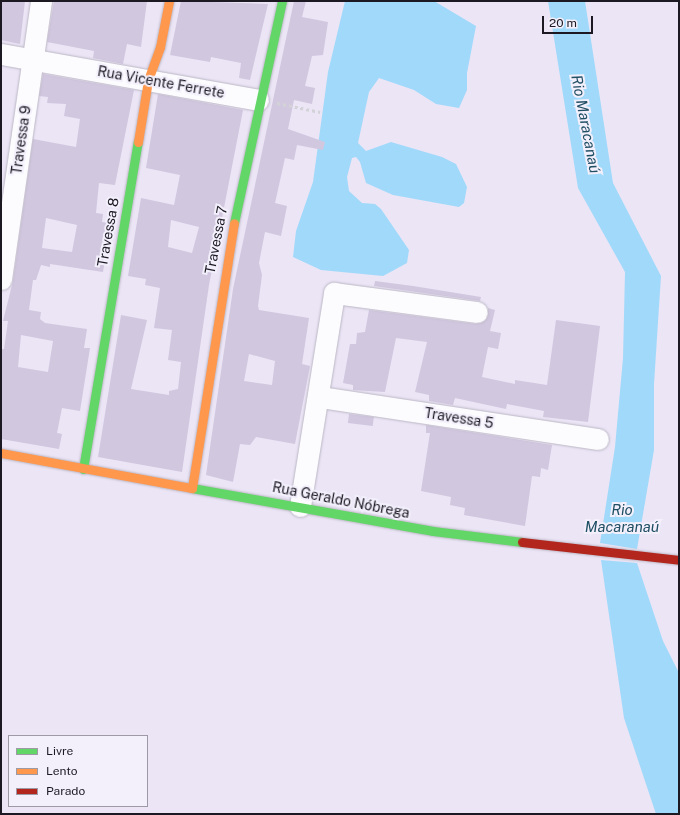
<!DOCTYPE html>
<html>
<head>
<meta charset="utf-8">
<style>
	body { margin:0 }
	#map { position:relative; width:680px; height:815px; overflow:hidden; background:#ebe5f6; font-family:"Public Sans",sans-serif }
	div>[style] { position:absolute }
	.water>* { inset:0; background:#a1d9fa }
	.building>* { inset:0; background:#d1c7df; transform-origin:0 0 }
	.path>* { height:2.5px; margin-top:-1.25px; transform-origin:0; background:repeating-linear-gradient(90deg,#d3d2d7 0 3px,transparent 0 6px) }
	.roads { filter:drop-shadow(0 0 1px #bcb7c4) drop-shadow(0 0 1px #bcb7c4) }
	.street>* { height:21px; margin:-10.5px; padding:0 10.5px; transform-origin:10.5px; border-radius:10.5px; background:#fcfbfe }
	.fast>* { height:9px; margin:-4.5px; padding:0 4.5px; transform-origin:4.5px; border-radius:4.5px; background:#63d668 }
	.slow>* { height:9px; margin:-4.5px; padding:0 4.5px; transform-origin:4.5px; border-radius:4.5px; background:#ff974d }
	.jam>* { height:9px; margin:-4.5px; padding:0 4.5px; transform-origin:4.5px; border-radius:4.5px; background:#b3261e }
	span { translate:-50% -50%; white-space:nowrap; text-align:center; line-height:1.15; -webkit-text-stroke:4px #f3f0fc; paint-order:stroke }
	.street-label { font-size:14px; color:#1c1923 }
	.water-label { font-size:15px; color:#214f64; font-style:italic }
	.frame { position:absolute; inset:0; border:2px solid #1c1923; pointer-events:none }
	.legend { position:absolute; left:8px; top:735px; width:140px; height:72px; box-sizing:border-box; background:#f3f0fc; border:1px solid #9d9aa5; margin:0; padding:5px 7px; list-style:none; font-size:12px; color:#1c1923 }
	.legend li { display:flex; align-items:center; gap:8px; height:20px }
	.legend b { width:20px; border:1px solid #9d9aa5 }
	.scale { position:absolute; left:542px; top:16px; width:51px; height:18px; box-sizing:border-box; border:2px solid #1c1923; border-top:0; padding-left:5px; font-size:12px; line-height:14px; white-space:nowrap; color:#1c1923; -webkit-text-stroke:3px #f3f0fc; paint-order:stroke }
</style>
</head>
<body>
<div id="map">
	<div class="water">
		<div style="clip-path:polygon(345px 1px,434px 1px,476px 26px,467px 73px,467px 90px,459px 108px,436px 104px,414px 90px,379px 78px,369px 92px,358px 143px,366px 151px,391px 142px,442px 157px,456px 164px,467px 187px,464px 203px,459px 207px,393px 195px,366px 183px,360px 162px,356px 157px,352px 158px,347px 177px,349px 191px,362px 203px,375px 204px,381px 209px,409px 250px,407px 263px,383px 276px,321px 270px,293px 257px,296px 231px,313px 182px,328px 72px)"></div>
		<div style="clip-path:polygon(548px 1px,585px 1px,613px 183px,661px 276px,654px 384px,654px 450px,637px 549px,600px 543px,615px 447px,623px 358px,625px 272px,578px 188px)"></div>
		<div style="clip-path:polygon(601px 560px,637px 563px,663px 641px,679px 673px,679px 814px,656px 814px,624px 718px)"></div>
	</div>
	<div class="building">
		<div style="clip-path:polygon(1px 1px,25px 1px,20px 44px,1px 40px)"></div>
		<div style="clip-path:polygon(54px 1px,147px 1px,141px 47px,127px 44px,123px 64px,93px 58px,94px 51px,47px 42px)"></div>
		<div style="clip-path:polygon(181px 1px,268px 4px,250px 80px,239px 78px,241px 63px,211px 57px,210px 62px,170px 55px)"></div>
		<div style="clip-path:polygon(evenodd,294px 1px,306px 1px,302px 17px,328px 22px,323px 55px,312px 56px,305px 86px,315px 88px,312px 104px,294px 100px,288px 129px,325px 142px,323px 150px,297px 145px,294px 160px,285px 158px,275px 203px,287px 206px,281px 236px,265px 232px,259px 263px,262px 275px,258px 306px,259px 310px,309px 318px,302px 364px,310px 366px,295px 444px,256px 437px,250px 445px,240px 444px,233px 482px,206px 475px,233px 289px,294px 1px,249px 354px,275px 361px,272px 385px,244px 381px,249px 354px)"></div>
		<div style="clip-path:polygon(evenodd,43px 74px,134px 90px,115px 185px,99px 183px,96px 213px,103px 214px,102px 222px,111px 223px,103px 272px,50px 264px,50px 267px,41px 265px,36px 280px,33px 280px,29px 310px,41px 312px,40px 319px,45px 323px,87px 329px,84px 348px,90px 348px,80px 411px,62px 408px,57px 433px,62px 434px,59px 449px,1px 439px,1px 349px,4px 349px,8px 321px,3px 321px,13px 281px,33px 139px,76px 147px,80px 119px,64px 116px,66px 104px,47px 103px,48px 97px,39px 96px,43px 74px,46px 218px,77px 225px,72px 252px,42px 248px,46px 218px,43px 74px,21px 335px,53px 341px,48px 372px,18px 367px,21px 335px)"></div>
		<div style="clip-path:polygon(evenodd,158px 94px,243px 110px,209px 285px,182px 472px,98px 457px,121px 315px,147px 320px,131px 389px,169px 395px,169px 391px,178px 389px,181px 362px,168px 360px,172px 330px,154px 328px,160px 288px,145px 285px,146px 279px,128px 276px,141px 198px,174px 205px,180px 175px,146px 168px,158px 94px,171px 220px,199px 227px,192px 253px,168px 247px,171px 220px)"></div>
		<div style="clip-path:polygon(375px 281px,413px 286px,481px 297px,480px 301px,374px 286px)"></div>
		<div style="clip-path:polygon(488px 308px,495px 310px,490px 331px,501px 333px,498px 349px,488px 347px,482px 377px,515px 384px,515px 380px,547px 385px,556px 320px,600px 326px,588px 422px,543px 417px,544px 411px,507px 404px,506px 409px,455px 398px,453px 405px,429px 401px,429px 395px,415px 392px,427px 342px,396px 338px,385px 392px,353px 390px,353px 385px,343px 383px,350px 344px,356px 344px,357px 333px,365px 332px,369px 310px,476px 324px,486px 320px)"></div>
		<div style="left:349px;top:414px;width:25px;height:9px;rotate:7deg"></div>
		<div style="clip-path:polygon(426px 425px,552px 445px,548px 470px,541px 468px,540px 477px,532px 476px,525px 526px,464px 515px,465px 508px,450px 505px,451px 497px,421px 491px,430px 433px,426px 433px)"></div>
	</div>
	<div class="path">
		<div style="left:277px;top:103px;width:44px;rotate:11.8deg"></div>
	</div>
	<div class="roads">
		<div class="street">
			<div style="left:1px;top:54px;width:261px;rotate:10.1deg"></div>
			<div style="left:1px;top:279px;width:281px;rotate:-81.8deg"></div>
			<div style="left:320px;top:397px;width:281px;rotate:8.6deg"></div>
			<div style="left:300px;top:506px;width:216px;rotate:-80.9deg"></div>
			<div style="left:334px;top:293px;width:144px;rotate:7.6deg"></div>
		</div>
		<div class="fast">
			<div style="left:234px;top:223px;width:227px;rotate:-77.8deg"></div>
			<div style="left:83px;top:469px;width:332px;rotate:-80.5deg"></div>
			<div style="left:192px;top:488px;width:245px;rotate:10.1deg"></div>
			<div style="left:433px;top:531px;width:90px;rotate:7deg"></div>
		</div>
		<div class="slow">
			<div style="left:138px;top:142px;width:63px;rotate:-80.8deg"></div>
			<div style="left:148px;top:80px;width:35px;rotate:-70deg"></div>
			<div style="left:160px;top:47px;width:47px;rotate:-78.9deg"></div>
			<div style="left:1px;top:453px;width:194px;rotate:10.4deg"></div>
			<div style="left:192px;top:488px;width:268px;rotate:-81deg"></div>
		</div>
		<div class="jam">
			<div style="left:522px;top:542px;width:158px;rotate:6.5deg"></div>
		</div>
	</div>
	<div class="street-label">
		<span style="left:161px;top:82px;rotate:10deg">Rua Vicente Ferrete</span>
		<span style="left:21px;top:140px;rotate:-82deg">Travessa 9</span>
		<span style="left:108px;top:232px;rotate:-80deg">Travessa 8</span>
		<span style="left:216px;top:240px;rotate:-79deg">Travessa 7</span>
		<span style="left:459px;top:418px;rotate:9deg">Travessa 5</span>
		<span style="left:341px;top:500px;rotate:11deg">Rua Geraldo Nóbrega</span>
	</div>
	<div class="water-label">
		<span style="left:586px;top:124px;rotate:79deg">Rio Maracanaú</span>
		<span style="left:622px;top:518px">Rio<br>Macaranaú</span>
	</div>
	<div class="frame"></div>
	<ul class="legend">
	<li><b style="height:5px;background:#63d668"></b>Livre</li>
	<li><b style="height:5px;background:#ff974d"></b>Lento</li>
	<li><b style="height:5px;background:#b3261e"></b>Parado</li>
	</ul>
	<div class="scale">20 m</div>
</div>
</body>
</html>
